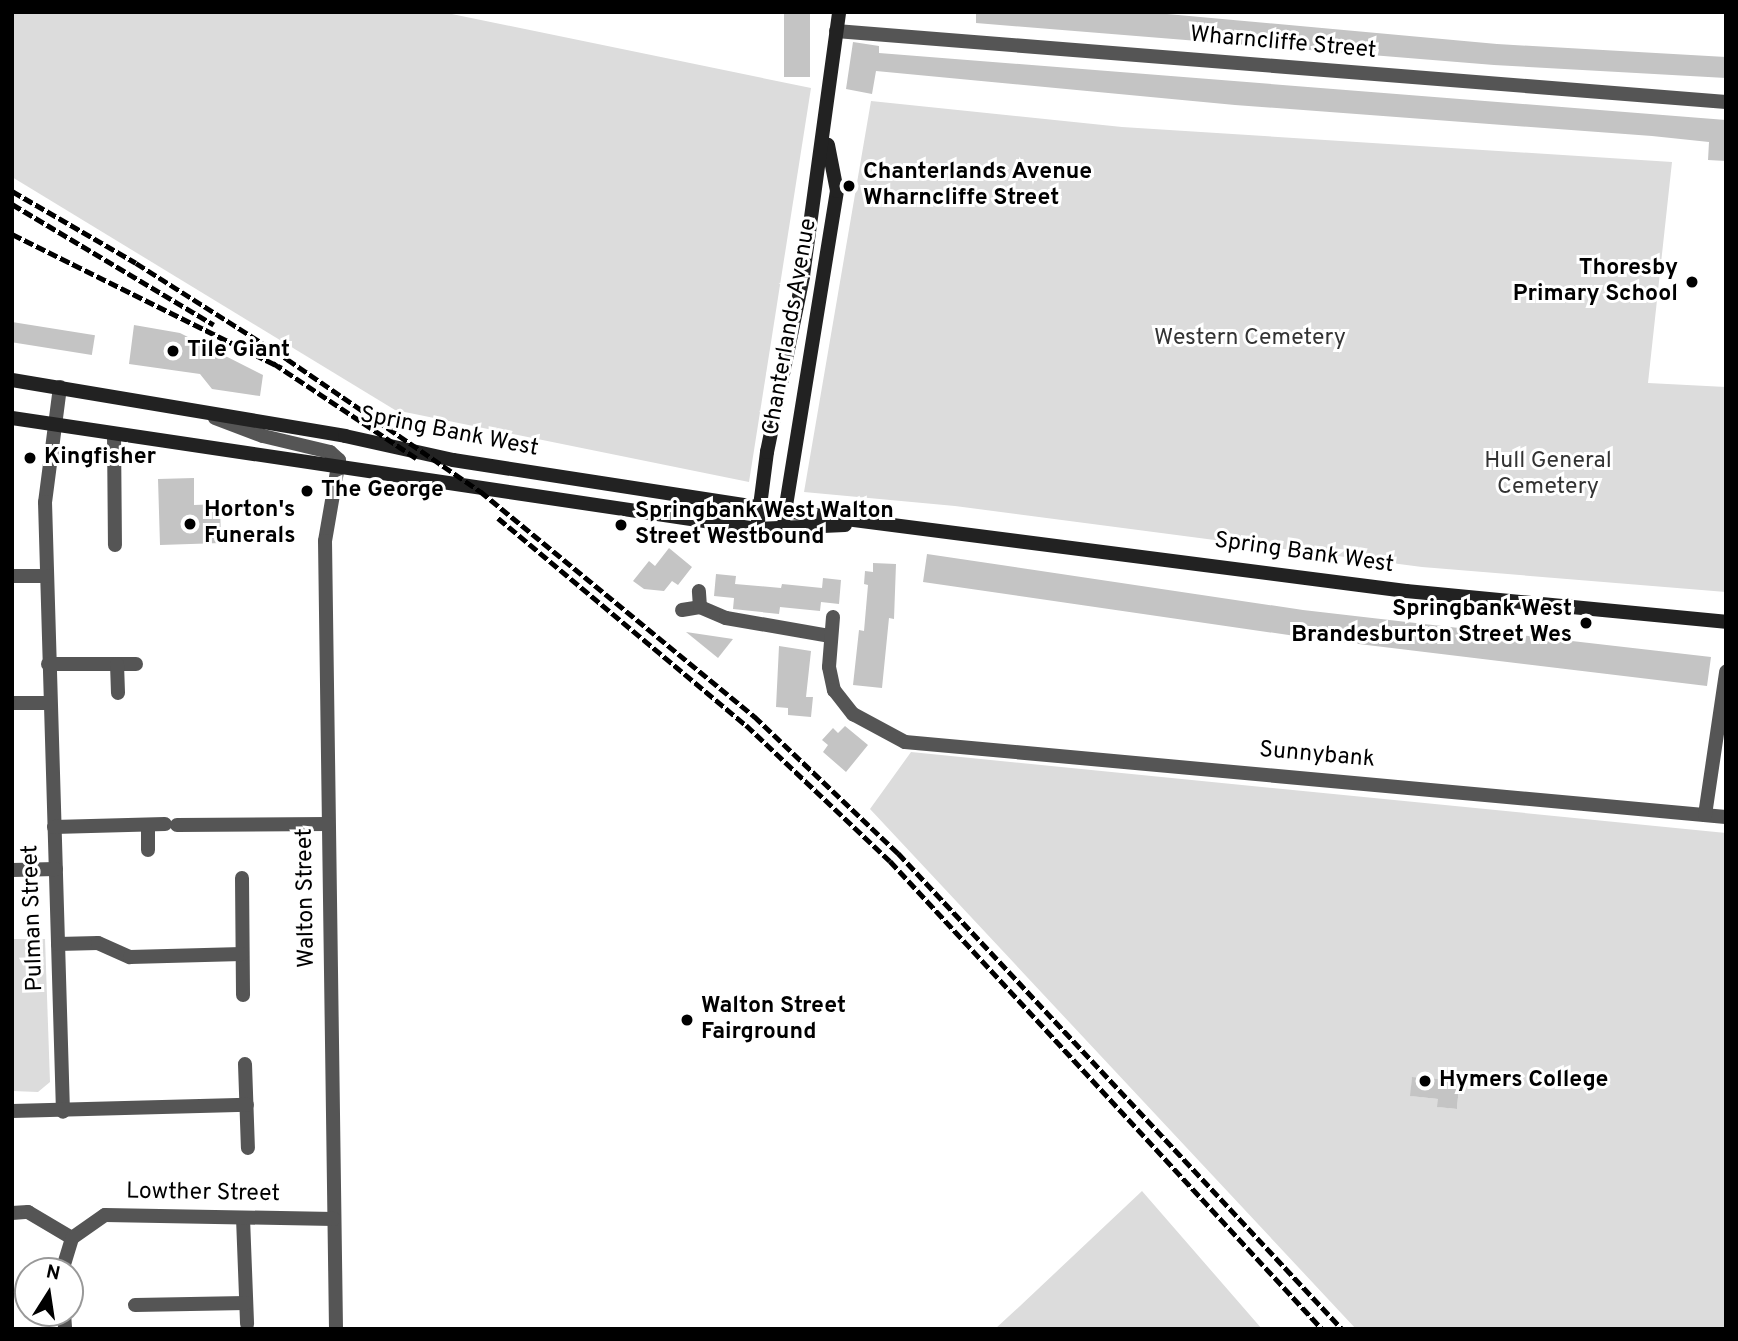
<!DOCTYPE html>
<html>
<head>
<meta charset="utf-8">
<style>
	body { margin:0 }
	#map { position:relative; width:1738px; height:1341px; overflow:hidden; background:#fff; font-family:Overpass,sans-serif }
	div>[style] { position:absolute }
	.green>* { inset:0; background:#dcdcdc }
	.building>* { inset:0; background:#c4c4c4; transform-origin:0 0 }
	.street>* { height:14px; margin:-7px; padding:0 7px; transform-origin:7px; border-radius:7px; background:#555 }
	.secondary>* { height:14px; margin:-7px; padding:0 7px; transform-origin:7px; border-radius:7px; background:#222 }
	.rail>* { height:5px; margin-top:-2.5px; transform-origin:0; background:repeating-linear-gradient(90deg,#000 0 10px,transparent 0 13.5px) }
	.dots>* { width:19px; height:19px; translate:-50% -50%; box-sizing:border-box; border:4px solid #fff; border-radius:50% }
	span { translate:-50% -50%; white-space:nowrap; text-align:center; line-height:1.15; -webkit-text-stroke:6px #fff; paint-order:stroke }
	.street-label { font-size:23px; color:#000 }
	.poi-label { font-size:23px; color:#000; font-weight:700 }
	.left { translate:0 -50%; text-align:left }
	.right { translate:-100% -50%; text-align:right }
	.park-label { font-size:23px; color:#333 }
	.frame { position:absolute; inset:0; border:14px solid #000; pointer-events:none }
	.north { position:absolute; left:14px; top:1257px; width:70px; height:70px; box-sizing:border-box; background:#fff; border:2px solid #999; border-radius:50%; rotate:12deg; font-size:19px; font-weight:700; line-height:28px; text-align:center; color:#000 }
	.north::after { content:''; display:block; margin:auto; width:24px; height:32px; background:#000; clip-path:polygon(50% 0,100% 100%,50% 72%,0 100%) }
</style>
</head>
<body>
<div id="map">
	<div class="green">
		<div style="clip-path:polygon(12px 12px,442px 12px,811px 88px,749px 482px,395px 410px,12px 177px)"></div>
		<div style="clip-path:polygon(871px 101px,1122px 127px,1672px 162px,1648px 383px,1726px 387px,1726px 592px,1422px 567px,955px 506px,804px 492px)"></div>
		<div style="clip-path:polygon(evenodd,911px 752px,1726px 833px,1726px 1329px,1356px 1329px,870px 809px,911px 752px,1443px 1071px,1460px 1073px,1457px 1109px,1438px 1107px,1438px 1099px,1411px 1096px,1412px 1077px,1442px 1079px,1443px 1071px)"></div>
		<div style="clip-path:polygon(12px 939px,45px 939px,50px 1082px,38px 1092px,12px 1091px)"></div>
		<div style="clip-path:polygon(1142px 1191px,1262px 1329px,995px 1329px,1020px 1306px)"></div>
	</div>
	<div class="building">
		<div style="left:784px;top:12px;width:26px;height:65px"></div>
		<div style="clip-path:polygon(976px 12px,1145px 12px,1497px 44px,1726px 57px,1726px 78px,1494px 65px,976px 23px)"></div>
		<div style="clip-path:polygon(853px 42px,879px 46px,879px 53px,1726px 120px,1726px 161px,1708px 160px,1709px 142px,1652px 136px,1235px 105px,876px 71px,872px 94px,846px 89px)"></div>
		<div style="left:12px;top:322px;width:84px;height:20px;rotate:9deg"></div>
		<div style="clip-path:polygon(134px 325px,180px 333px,263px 375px,260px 396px,212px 389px,200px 374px,129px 364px)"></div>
		<div style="clip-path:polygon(194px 478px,194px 505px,220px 504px,221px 543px,160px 545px,158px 479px)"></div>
		<div style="clip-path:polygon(669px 548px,692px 567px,678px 585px,672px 581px,664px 591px,644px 589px,633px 581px,649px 561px,655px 566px)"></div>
		<div style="clip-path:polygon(927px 554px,1303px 610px,1711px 657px,1707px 686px,1309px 638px,923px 582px)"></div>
		<div style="clip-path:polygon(873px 563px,896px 564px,894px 619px,889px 618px,882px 688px,853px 685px,859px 630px,864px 631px,868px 585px,864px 584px,865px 571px,873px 572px)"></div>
		<div style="clip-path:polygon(716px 574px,736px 576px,735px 584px,781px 588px,782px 584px,822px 588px,823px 578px,841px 580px,839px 604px,821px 602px,820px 611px,780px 607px,779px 614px,733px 609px,734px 598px,714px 596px)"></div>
		<div style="clip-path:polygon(686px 632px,733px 639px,718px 658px)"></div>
		<div style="clip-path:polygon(779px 646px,811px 651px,806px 697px,813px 697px,811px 717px,788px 715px,788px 708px,776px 707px)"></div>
		<div style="clip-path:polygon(845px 726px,868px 745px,846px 772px,823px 752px,828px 745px,822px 740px,833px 728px,838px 733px)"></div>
		<div style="clip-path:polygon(1443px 1071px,1460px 1073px,1457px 1109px,1437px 1107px,1438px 1099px,1410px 1096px,1412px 1077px,1442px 1079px)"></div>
	</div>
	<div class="street">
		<div style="left:836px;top:31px;width:893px;rotate:4.56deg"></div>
		<div style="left:60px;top:387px;width:116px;rotate:97.4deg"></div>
		<div style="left:45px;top:502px;width:610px;rotate:88.31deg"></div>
		<div style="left:215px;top:418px;width:51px;rotate:20.6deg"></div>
		<div style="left:263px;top:436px;width:69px;rotate:13.4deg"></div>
		<div style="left:330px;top:452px;width:12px;rotate:42deg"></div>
		<div style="left:339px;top:460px;width:82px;rotate:99.8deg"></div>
		<div style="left:325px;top:541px;width:788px;rotate:89.2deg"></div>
		<div style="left:114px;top:434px;width:111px;rotate:89.5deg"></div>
		<div style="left:12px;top:576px;width:34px"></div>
		<div style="left:700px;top:607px;width:28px;rotate:23deg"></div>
		<div style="left:726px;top:618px;width:106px;rotate:9.8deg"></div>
		<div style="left:682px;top:610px;width:18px;rotate:-9deg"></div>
		<div style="left:700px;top:607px;width:16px;rotate:-94deg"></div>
		<div style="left:833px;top:617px;width:50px;rotate:94.6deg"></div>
		<div style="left:829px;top:667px;width:24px;rotate:78deg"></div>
		<div style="left:834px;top:690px;width:31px;rotate:52deg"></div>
		<div style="left:853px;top:714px;width:59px;rotate:28.3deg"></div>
		<div style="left:905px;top:742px;width:824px;rotate:5.22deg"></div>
		<div style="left:48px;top:664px;width:88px"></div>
		<div style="left:117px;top:664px;width:29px;rotate:88deg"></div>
		<div style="left:12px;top:703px;width:38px"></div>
		<div style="left:1705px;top:815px;width:145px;rotate:-81.6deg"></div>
		<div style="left:148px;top:825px;width:25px;rotate:90deg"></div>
		<div style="left:177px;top:825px;width:151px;rotate:-0.4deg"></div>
		<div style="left:54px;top:827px;width:111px;rotate:-1.5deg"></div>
		<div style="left:12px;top:870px;width:44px;rotate:-1.3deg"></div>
		<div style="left:242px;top:878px;width:117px;rotate:89.5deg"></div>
		<div style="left:58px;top:944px;width:40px;rotate:-1.4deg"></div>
		<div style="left:98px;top:943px;width:35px;rotate:24deg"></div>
		<div style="left:130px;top:957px;width:112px;rotate:-1.5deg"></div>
		<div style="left:245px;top:1064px;width:84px;rotate:88deg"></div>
		<div style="left:12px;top:1111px;width:235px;rotate:-1.5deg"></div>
		<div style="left:12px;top:1213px;width:16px;rotate:-4deg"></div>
		<div style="left:28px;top:1212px;width:51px;rotate:30.6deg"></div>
		<div style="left:243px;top:1218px;width:106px;rotate:87.8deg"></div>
		<div style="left:62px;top:1271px;width:34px;rotate:-73deg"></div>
		<div style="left:72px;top:1238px;width:40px;rotate:-34.9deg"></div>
		<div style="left:105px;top:1215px;width:229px;rotate:1deg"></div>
		<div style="left:135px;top:1305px;width:111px;rotate:-1deg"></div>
		<div style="left:64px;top:1313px;width:16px;rotate:86deg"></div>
	</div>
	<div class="secondary">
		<div style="left:12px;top:380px;width:338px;rotate:9.5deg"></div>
		<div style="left:345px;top:436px;width:111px;rotate:12.5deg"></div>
		<div style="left:453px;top:460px;width:335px;rotate:8.8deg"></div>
		<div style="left:784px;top:511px;width:627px;rotate:7.33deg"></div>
		<div style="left:1406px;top:591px;width:321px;rotate:5.5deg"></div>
		<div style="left:12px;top:418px;width:753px;rotate:8.47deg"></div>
		<div style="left:757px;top:529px;width:88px;rotate:-2.6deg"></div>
		<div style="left:784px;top:518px;width:331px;rotate:-80.8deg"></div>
		<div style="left:837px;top:191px;width:47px;rotate:-101.1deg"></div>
		<div style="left:757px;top:529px;width:78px;rotate:-82.6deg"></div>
		<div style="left:767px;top:452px;width:180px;rotate:-78.4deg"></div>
		<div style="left:803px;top:276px;width:266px;rotate:-82.2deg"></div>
	</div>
	<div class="rail">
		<div style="left:12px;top:191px;width:143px;rotate:30.1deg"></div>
		<div style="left:136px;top:263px;width:179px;rotate:32.4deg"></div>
		<div style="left:287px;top:359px;width:234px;rotate:34.4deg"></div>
		<div style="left:480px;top:491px;width:355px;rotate:39.4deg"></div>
		<div style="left:754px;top:716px;width:199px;rotate:43.6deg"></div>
		<div style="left:898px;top:853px;width:651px;rotate:46.99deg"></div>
		<div style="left:12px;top:204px;width:235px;rotate:30.9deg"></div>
		<div style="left:12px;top:234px;width:301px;rotate:26.4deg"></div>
		<div style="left:273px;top:363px;width:172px;rotate:33.6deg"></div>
		<div style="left:498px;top:518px;width:323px;rotate:39.9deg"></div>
		<div style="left:746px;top:725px;width:198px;rotate:43.4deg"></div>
		<div style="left:890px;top:861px;width:637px;rotate:47.29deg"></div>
	</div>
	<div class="dots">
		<div style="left:849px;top:186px;background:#000"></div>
		<div style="left:1692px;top:282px;background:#000"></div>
		<div style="left:173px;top:351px;background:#000"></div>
		<div style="left:30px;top:458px;background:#000"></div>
		<div style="left:307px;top:491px;background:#000"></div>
		<div style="left:190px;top:524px;background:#000"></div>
		<div style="left:621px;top:525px;background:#000"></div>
		<div style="left:1586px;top:623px;background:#000"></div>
		<div style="left:687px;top:1020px;background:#000"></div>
		<div style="left:1425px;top:1081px;background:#000"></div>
	</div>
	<div class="street-label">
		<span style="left:1283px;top:44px;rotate:5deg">Wharncliffe Street</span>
		<span style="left:791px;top:327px;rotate:-80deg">Chanterlands Avenue</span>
		<span style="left:449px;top:433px;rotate:11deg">Spring Bank West</span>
		<span style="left:1304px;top:554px;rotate:8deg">Spring Bank West</span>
		<span style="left:1317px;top:756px;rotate:5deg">Sunnybank</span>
		<span style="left:307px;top:898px;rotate:-91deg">Walton Street</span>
		<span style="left:34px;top:918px;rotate:-92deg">Pulman Street</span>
		<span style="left:203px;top:1194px;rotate:1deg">Lowther Street</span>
	</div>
	<div class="poi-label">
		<span class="left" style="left:863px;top:186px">Chanterlands Avenue<br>Wharncliffe Street</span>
		<span class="right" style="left:1678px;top:282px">Thoresby<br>Primary School</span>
		<span class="left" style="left:187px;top:351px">Tile Giant</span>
		<span class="left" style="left:44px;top:458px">Kingfisher</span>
		<span class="left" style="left:321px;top:491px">The George</span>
		<span class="left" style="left:204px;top:524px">Horton's<br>Funerals</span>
		<span class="left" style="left:635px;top:525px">Springbank West Walton<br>Street Westbound</span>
		<span class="right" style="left:1572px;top:623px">Springbank West<br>Brandesburton Street Wes</span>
		<span class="left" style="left:701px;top:1020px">Walton Street<br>Fairground</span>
		<span class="left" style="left:1439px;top:1081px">Hymers College</span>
	</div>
	<div class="park-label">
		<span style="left:1250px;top:339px">Western Cemetery</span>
		<span style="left:1548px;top:475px">Hull General<br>Cemetery</span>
	</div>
	<div class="frame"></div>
	<div class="north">N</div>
</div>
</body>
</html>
